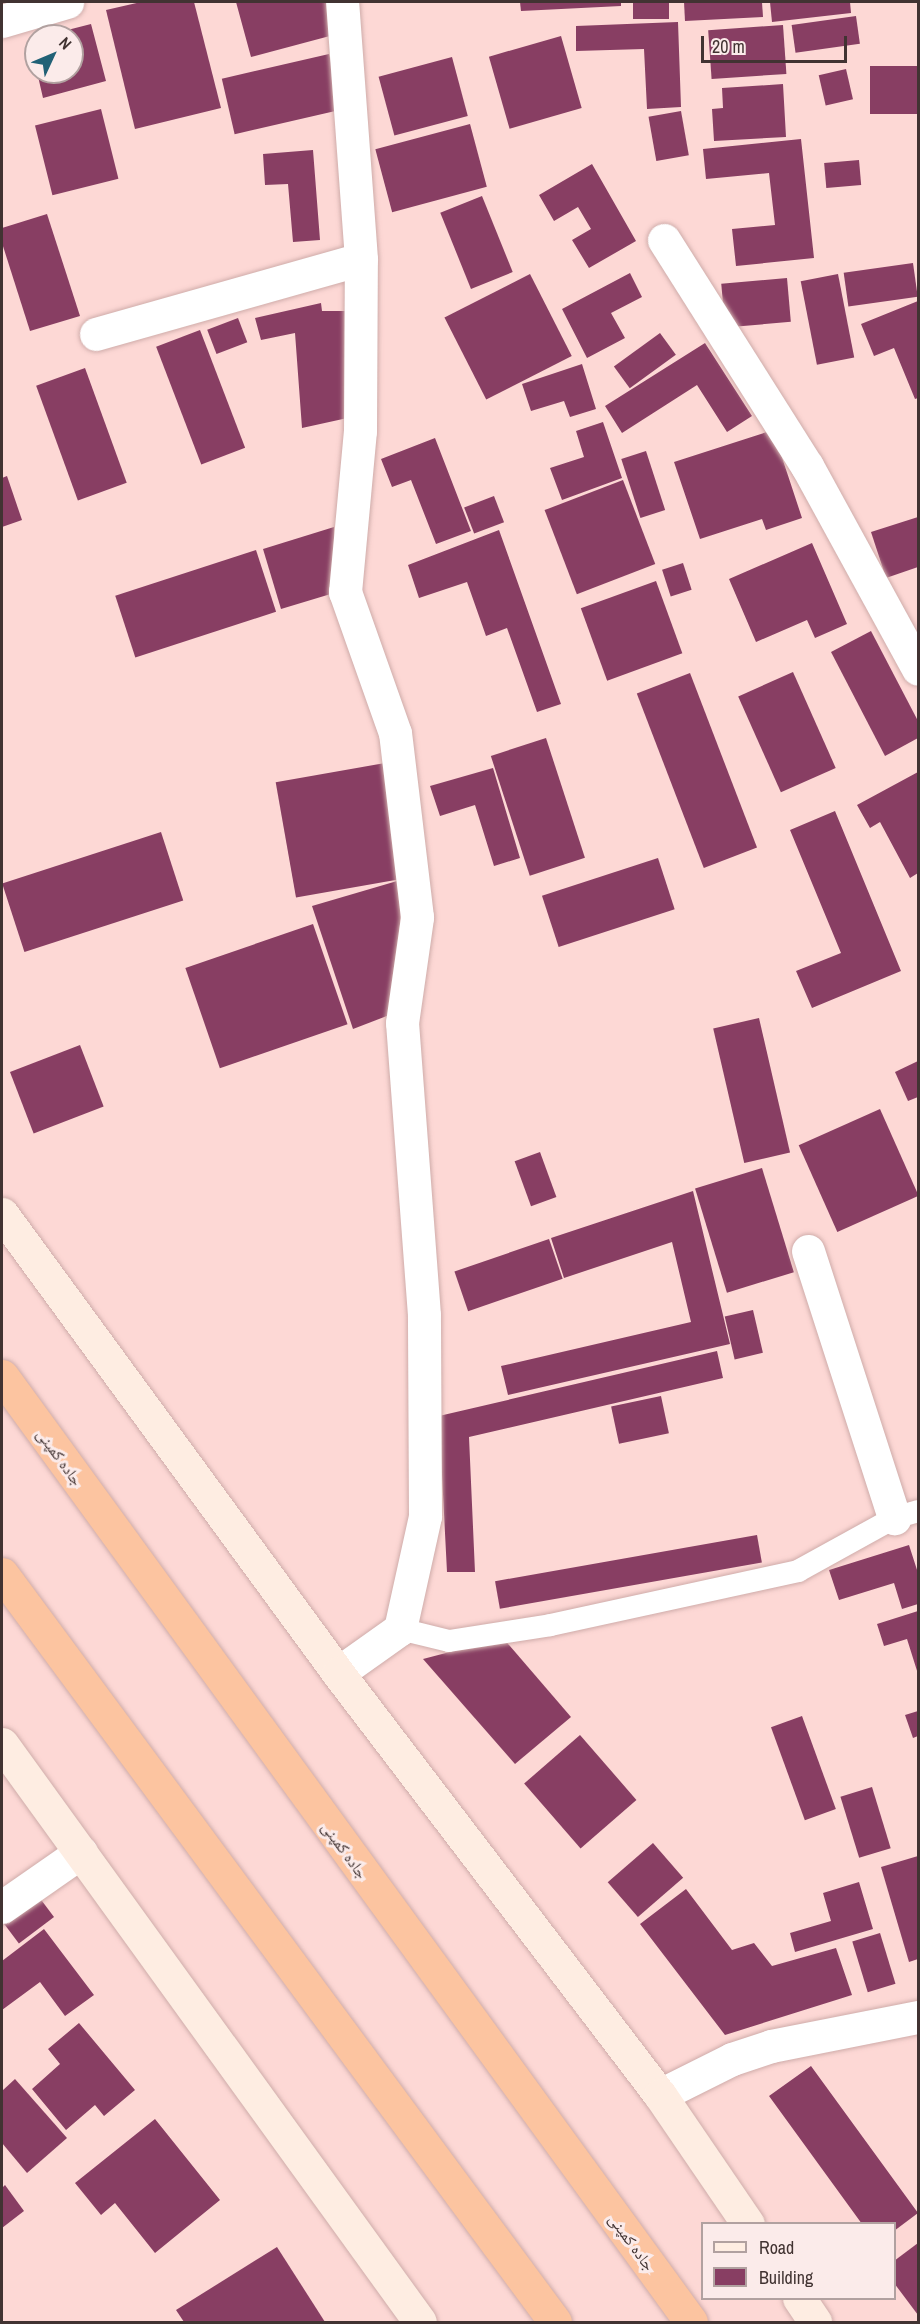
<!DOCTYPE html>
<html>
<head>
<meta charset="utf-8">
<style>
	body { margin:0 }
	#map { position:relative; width:920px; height:2324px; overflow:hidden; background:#fdd8d5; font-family:"Archivo Narrow","Noto Naskh Arabic",sans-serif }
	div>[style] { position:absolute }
	.building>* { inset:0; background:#883e63; transform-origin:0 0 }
	.roads { filter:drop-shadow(0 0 2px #cfacaa) drop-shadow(0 0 2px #cfacaa) }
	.lane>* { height:22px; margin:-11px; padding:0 11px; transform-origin:11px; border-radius:11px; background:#fff }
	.street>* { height:33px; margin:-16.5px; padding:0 16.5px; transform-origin:16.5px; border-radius:16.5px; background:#fff }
	.secondary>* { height:33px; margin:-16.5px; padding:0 16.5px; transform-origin:16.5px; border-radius:16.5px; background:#feede2 }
	.highway>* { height:33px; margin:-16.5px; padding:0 16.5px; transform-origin:16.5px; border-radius:16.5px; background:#fcc4a0 }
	span { translate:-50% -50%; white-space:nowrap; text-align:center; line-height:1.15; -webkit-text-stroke:6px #fbebea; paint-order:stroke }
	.street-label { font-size:16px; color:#413332 }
	.frame { position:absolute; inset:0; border:3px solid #413332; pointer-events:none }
	.legend { position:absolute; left:701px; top:2222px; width:195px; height:78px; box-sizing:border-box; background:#fbebea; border:2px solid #b1a1a0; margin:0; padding:8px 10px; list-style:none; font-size:18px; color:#413332 }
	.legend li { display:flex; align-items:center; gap:12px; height:30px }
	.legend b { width:30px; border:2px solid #b1a1a0 }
	.north { position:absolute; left:24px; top:24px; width:60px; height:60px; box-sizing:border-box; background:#fbebea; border:2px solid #b1a1a0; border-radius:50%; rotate:46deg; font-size:16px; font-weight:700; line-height:24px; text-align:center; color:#413332 }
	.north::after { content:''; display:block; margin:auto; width:21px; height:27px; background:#216176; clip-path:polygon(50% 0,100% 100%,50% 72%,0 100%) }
	.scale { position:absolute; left:701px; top:36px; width:146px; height:27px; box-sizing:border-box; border:3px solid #413332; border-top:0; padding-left:8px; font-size:18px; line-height:21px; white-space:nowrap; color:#413332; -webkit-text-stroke:4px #fbebea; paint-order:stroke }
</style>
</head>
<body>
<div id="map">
	<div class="building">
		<div style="clip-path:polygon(141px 2px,194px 2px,221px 108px,135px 129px,106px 10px)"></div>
		<div style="clip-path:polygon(236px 2px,332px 2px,341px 33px,251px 57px)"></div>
		<div style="clip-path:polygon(520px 2px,621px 2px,621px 6px,521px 11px)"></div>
		<div style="left:633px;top:2px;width:36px;height:17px"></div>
		<div style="clip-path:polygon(684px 2px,762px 2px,763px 17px,685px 21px)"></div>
		<div style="clip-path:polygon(770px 2px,850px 2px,851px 13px,772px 22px)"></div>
		<div style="left:856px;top:16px;width:28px;height:65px;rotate:82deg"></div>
		<div style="clip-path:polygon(678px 22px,681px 107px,647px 109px,644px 49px,576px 51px,576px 26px)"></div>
		<div style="clip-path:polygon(91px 24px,106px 81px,43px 98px,37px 72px,72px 72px,72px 36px,48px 35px)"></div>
		<div style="left:783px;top:25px;width:49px;height:75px;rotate:86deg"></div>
		<div style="left:561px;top:36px;width:75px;height:75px;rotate:74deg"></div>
		<div style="clip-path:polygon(36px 38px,36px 66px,35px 66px,29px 40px)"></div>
		<div style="left:329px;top:54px;width:57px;height:110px;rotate:77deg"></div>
		<div style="left:452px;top:57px;width:61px;height:76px;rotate:75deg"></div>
		<div style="left:918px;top:66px;width:48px;height:48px;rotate:90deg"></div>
		<div style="left:846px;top:69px;width:31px;height:28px;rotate:77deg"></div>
		<div style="clip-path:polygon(783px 84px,786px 137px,714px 141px,712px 109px,723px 108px,722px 88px)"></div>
		<div style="left:101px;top:109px;width:72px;height:68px;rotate:76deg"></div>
		<div style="left:681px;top:111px;width:45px;height:33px;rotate:80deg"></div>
		<div style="left:470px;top:124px;width:65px;height:98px;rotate:75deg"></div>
		<div style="clip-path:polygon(801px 139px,814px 258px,736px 266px,732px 229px,775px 225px,769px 173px,706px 179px,703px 149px)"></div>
		<div style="clip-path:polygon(313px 150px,320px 240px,293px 242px,288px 184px,265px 185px,263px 154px)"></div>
		<div style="left:859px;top:160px;width:25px;height:35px;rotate:85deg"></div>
		<div style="clip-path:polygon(592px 164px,636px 241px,589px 268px,572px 240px,591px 229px,578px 207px,554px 221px,539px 195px)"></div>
		<div style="left:482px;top:196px;width:82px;height:45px;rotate:68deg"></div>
		<div style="clip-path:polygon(47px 214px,80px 316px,30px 331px,2px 243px,2px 228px)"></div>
		<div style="left:913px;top:263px;width:34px;height:70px;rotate:82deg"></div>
		<div style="clip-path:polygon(630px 273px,642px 297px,611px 313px,625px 338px,587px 358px,562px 309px)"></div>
		<div style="left:530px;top:274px;width:92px;height:96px;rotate:63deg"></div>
		<div style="left:838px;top:274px;width:85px;height:38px;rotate:79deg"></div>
		<div style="left:787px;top:278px;width:44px;height:66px;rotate:85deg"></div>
		<div style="clip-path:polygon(918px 301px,918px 398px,915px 399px,894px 348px,874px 356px,861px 324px)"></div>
		<div style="clip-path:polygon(321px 303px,322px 311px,351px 311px,352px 417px,302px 428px,295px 333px,261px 340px,255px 318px)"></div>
		<div style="left:238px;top:318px;width:26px;height:33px;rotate:69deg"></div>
		<div style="left:200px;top:330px;width:126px;height:47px;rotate:69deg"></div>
		<div style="left:660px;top:333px;width:27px;height:57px;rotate:54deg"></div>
		<div style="clip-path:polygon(705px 343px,752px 416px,727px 432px,697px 385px,622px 433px,605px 406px)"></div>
		<div style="clip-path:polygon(582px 364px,596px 409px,570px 417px,564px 401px,531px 411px,522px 384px)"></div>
		<div style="left:85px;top:368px;width:122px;height:52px;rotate:70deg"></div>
		<div style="clip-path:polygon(603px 422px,622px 478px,562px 500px,550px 468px,584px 457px,576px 431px)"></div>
		<div style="clip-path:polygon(773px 430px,802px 518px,766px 530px,762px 519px,700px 539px,674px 462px)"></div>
		<div style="clip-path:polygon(435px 438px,471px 531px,436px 544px,411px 480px,392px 487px,381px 459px)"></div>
		<div style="left:646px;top:451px;width:62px;height:26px;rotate:72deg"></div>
		<div style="clip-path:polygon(7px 476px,22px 520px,2px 527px,2px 478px)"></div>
		<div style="left:623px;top:480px;width:90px;height:84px;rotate:69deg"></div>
		<div style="left:494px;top:496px;width:28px;height:32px;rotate:69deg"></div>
		<div style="clip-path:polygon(918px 517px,918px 567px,886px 578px,871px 532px)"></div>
		<div style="clip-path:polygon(334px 527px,334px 593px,281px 609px,263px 549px)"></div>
		<div style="clip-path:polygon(499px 530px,561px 704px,537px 712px,507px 628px,486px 636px,467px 582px,419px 598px,408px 565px)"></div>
		<div style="clip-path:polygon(812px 543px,847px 624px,815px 638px,807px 620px,756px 642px,729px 579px)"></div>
		<div style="left:256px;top:550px;width:65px;height:148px;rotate:72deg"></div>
		<div style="left:683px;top:563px;width:28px;height:22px;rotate:72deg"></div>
		<div style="left:656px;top:581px;width:77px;height:80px;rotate:70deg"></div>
		<div style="clip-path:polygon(871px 631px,918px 721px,918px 738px,885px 756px,831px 652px)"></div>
		<div style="left:793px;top:672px;width:105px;height:60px;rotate:66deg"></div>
		<div style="left:690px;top:673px;width:187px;height:57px;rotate:69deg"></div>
		<div style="left:546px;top:738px;width:126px;height:58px;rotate:72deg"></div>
		<div style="left:385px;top:763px;width:117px;height:111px;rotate:80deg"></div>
		<div style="clip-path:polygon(493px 768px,520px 858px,494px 866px,475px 805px,440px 816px,430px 786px)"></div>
		<div style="clip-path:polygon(918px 772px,918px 873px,910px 878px,880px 822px,870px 828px,857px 805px)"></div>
		<div style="clip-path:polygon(835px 811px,901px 971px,812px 1008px,796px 971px,841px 953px,790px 830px)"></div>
		<div style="left:161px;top:832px;width:72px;height:167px;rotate:72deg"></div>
		<div style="left:658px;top:858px;width:54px;height:122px;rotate:72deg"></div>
		<div style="clip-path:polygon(404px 879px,392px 1014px,353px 1029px,312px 906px)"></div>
		<div style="left:313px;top:924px;width:106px;height:135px;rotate:71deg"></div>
		<div style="left:759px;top:1018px;width:138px;height:47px;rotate:77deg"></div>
		<div style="left:80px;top:1045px;width:66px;height:75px;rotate:69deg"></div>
		<div style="clip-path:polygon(918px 1061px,918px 1097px,908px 1101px,895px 1072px)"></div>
		<div style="left:880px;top:1109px;width:95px;height:89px;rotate:66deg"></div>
		<div style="left:540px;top:1152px;width:48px;height:27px;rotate:70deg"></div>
		<div style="left:762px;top:1168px;width:109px;height:70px;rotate:73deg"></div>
		<div style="clip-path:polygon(693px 1191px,730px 1344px,508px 1395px,501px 1366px,691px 1322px,672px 1242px,564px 1278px,551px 1238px)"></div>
		<div style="left:549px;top:1239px;width:42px;height:100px;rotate:71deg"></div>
		<div style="left:753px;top:1310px;width:44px;height:29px;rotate:77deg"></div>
		<div style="clip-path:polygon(717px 1351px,723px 1378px,469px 1437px,475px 1572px,447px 1572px,439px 1416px)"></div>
		<div style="left:661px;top:1396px;width:38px;height:51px;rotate:78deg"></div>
		<div style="left:757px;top:1535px;width:28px;height:266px;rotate:80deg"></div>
		<div style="clip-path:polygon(909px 1545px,918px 1573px,918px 1604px,902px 1609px,894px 1583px,839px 1600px,829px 1570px)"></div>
		<div style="clip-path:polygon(918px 1611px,918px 1674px,907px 1639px,884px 1646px,877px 1624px)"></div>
		<div style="clip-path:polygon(503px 1638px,571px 1717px,515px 1764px,423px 1659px)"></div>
		<div style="clip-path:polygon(918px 1711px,918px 1736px,913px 1738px,905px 1715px)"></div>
		<div style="left:802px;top:1716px;width:99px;height:33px;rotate:70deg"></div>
		<div style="left:580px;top:1735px;width:86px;height:74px;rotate:49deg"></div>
		<div style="left:872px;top:1787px;width:64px;height:33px;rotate:73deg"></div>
		<div style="left:653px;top:1843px;width:46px;height:60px;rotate:49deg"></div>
		<div style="clip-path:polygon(918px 1856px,918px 1959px,909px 1962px,881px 1867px)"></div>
		<div style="clip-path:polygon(859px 1882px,873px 1929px,795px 1952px,790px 1933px,831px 1921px,823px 1893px)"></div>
		<div style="clip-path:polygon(686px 1889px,732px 1950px,754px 1943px,772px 1966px,836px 1948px,852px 1995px,725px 2035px,640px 1924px)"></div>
		<div style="left:39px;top:1897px;width:25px;height:44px;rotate:53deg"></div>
		<div style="clip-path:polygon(44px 1929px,94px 1995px,65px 2016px,40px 1982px,2px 2010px,2px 1961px)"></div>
		<div style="left:880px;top:1933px;width:53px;height:29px;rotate:73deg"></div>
		<div style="clip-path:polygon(79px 2023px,135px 2090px,104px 2116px,95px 2105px,66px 2130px,32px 2089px,60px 2064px,48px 2049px)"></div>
		<div style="clip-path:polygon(811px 2066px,918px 2213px,894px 2231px,894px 2224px,862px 2224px,769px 2096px)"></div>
		<div style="clip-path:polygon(15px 2079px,67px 2138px,27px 2173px,2px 2143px,2px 2091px)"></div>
		<div style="clip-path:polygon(155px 2119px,220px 2200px,155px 2253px,115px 2203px,101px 2215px,75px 2183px)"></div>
		<div style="clip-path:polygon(5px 2185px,24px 2211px,2px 2228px,2px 2188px)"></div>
		<div style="clip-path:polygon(918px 2243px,918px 2315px,894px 2283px,894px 2261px)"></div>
		<div style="clip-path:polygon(277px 2247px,325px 2322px,184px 2322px,176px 2310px)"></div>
	</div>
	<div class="roads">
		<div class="lane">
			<div style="left:400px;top:1629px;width:50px;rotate:13.8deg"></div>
			<div style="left:449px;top:1641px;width:103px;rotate:-8.9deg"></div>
			<div style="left:551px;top:1625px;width:253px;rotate:-12.3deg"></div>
			<div style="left:798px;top:1571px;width:110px;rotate:-28.9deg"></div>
			<div style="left:894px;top:1518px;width:25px;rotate:-16deg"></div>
		</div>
		<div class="street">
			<div style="left:2px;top:21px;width:68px;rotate:-16.3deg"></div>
			<div style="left:664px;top:240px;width:267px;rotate:57.7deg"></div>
			<div style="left:807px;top:466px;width:231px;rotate:61.3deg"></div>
			<div style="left:96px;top:334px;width:275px;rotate:-15.8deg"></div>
			<div style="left:808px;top:1251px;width:281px;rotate:72.1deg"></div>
			<div style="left:338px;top:1673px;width:76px;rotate:-35.4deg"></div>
			<div style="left:400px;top:1629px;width:116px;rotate:-77.5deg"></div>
			<div style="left:425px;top:1516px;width:201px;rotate:-90.3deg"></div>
			<div style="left:424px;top:1315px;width:293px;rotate:-94.3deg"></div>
			<div style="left:402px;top:1023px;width:107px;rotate:-81.9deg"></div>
			<div style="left:417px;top:917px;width:185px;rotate:-96.8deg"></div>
			<div style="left:395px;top:733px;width:150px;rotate:-109.5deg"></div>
			<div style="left:345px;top:592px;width:162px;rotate:-84.7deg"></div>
			<div style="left:360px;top:431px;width:172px;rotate:-89.7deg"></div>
			<div style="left:361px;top:259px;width:258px;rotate:-94.2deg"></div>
			<div style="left:2px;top:1907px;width:96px;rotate:-34.8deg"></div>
			<div style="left:660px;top:2095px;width:80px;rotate:-26.6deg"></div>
			<div style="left:732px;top:2059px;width:41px;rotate:-18.4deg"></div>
			<div style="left:771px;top:2046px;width:150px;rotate:-11.2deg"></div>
		</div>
		<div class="secondary">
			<div style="left:2px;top:1214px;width:569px;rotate:53.79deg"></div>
			<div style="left:338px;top:1673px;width:531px;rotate:52.66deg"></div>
			<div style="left:660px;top:2095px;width:156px;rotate:55.7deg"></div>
			<div style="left:2px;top:1744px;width:713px;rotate:54.13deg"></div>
			<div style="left:799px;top:2298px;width:29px;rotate:56deg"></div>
		</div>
		<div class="highway">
			<div style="left:2px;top:1376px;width:1170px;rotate:53.93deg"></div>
			<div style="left:2px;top:1574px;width:930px;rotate:53.52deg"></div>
		</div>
	</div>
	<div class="street-label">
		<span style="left:60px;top:1457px;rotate:54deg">جاده کمپنی</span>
		<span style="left:345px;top:1850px;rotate:54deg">جاده کمپنی</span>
		<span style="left:632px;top:2242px;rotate:54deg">جاده کمپنی</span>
	</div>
	<div class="frame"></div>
	<ul class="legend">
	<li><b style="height:8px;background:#feede2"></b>Road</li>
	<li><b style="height:16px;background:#883e63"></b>Building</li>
	</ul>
	<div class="north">N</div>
	<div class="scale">20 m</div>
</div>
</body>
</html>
